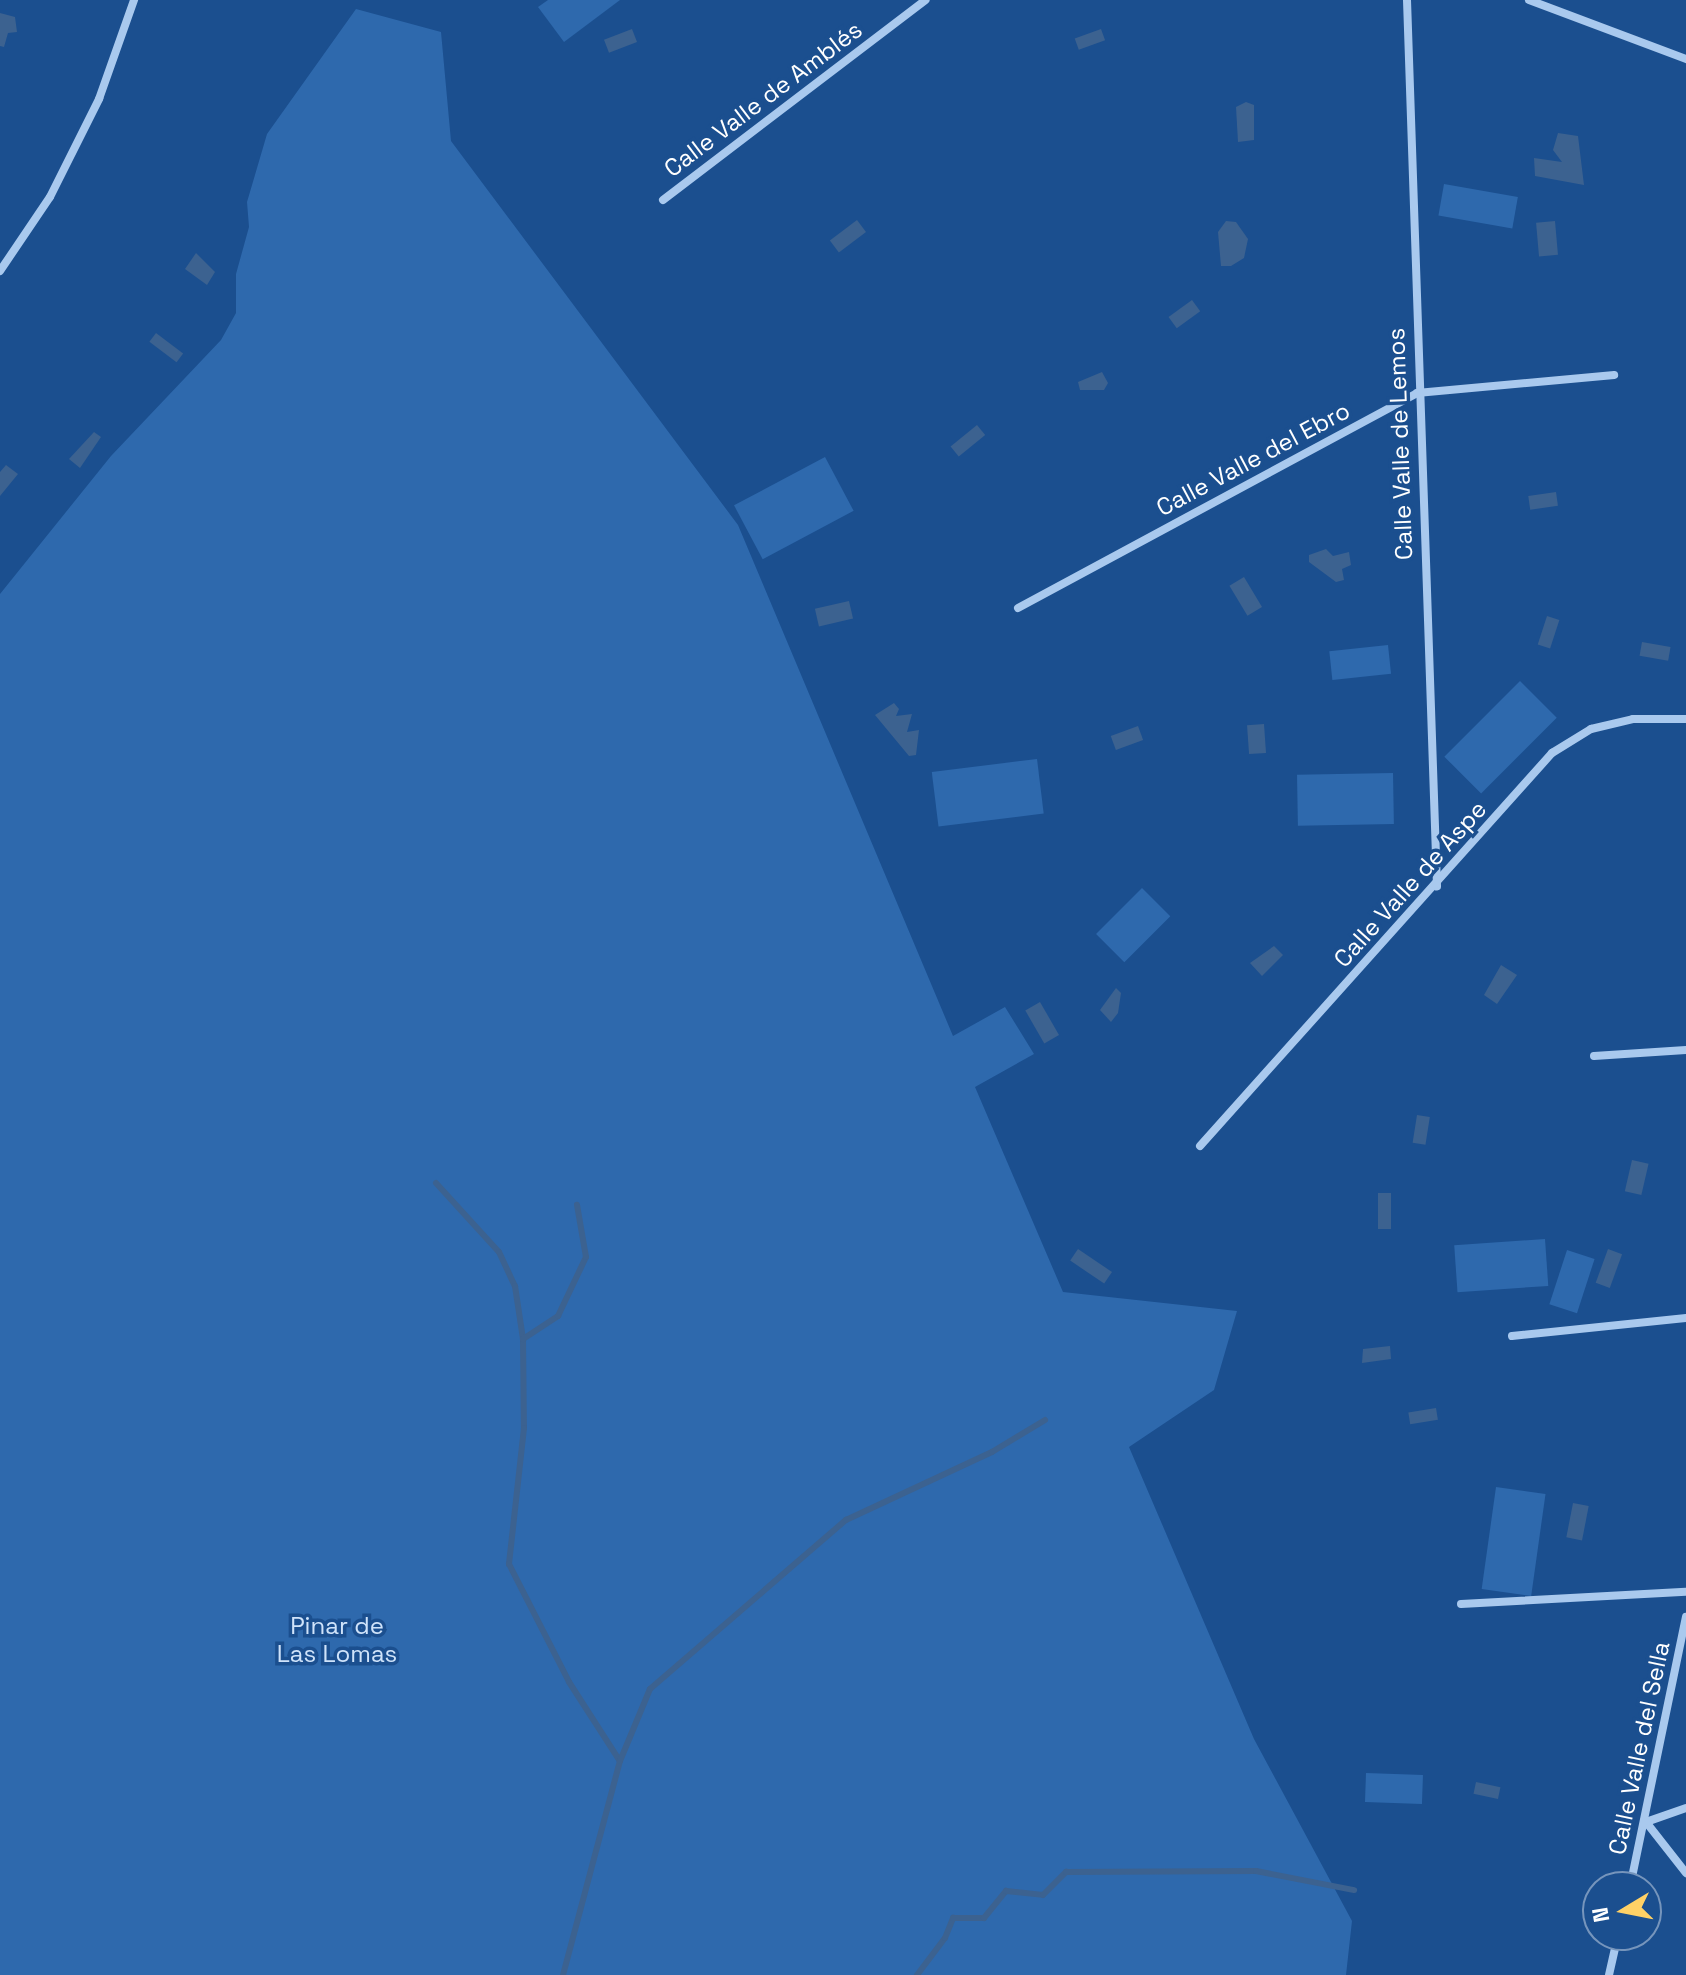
<!DOCTYPE html>
<html>
<head>
<meta charset="utf-8">
<style>
	body { margin:0 }
	#map { position:relative; width:1686px; height:1975px; overflow:hidden; background:#1b4f8f; font-family:"Space Grotesk",sans-serif }
	div>[style] { position:absolute }
	.green>* { inset:0; background:#2e69ad; transform-origin:0 0 }
	.water>* { inset:0; background:#3c6290; transform-origin:0 0 }
	.stream>* { height:6px; margin:-3px; padding:0 3px; transform-origin:3px; border-radius:3px; background:#3c6290 }
	.street>* { height:8px; margin:-4px; padding:0 4px; transform-origin:4px; border-radius:4px; background:#a9c9ee }
	span { translate:-50% -50%; white-space:nowrap; text-align:center; line-height:1.15; -webkit-text-stroke:7px #1b4f8f; paint-order:stroke }
	.street-label { font-size:24px; color:#fff }
	.park-label { font-size:24px; color:#cfe3fa }
	.north { position:absolute; left:1582px; top:1871px; width:80px; height:80px; box-sizing:border-box; background:#1b4f8f; border:2px solid #7695bc; border-radius:50%; rotate:260deg; font-size:22px; font-weight:700; line-height:32px; text-align:center; color:#fff }
	.north::after { content:''; display:block; margin:auto; width:28px; height:36px; background:#ffd166; clip-path:polygon(50% 0,100% 100%,50% 72%,0 100%) }
</style>
</head>
<body>
<div id="map">
	<div class="green">
		<div style="clip-path:polygon(548px 0,620px 0,564px 42px,538px 7px)"></div>
		<div style="clip-path:polygon(356px 9px,441px 32px,451px 141px,738px 525px,953px 1036px,1005px 1007px,1034px 1054px,975px 1087px,1063px 1292px,1237px 1311px,1214px 1390px,1129px 1447px,1254px 1739px,1352px 1921px,1346px 1975px,0 1975px,0 594px,111px 456px,221px 340px,236px 313px,236px 274px,249px 227px,247px 202px,267px 134px)"></div>
		<div style="left:1444px;top:184px;width:75px;height:32px;rotate:10deg"></div>
		<div style="left:825px;top:457px;width:61px;height:103px;rotate:62deg"></div>
		<div style="left:1388px;top:645px;width:29px;height:59px;rotate:84deg"></div>
		<div style="left:1520px;top:681px;width:52px;height:107px;rotate:45deg"></div>
		<div style="left:1037px;top:759px;width:55px;height:106px;rotate:83deg"></div>
		<div style="left:1393px;top:773px;width:51px;height:96px;rotate:89deg"></div>
		<div style="left:1142px;top:888px;width:40px;height:65px;rotate:45deg"></div>
		<div style="left:1545px;top:1239px;width:47px;height:91px;rotate:86deg"></div>
		<div style="left:1567px;top:1250px;width:29px;height:57px;rotate:18deg"></div>
		<div style="left:1496px;top:1487px;width:50px;height:103px;rotate:8deg"></div>
		<div style="left:1366px;top:1773px;width:57px;height:29px;rotate:2deg"></div>
	</div>
	<div class="water">
		<div style="clip-path:polygon(0 13px,15px 17px,17px 32px,8px 33px,4px 47px,0 46px)"></div>
		<div style="left:632px;top:29px;width:14px;height:30px;rotate:69deg"></div>
		<div style="left:1101px;top:29px;width:12px;height:28px;rotate:70deg"></div>
		<div style="clip-path:polygon(1246px 102px,1254px 105px,1254px 140px,1238px 142px,1236px 107px)"></div>
		<div style="clip-path:polygon(1558px 133px,1578px 136px,1584px 185px,1535px 176px,1534px 158px,1562px 162px,1553px 150px)"></div>
		<div style="left:857px;top:220px;width:15px;height:34px;rotate:53deg"></div>
		<div style="clip-path:polygon(1226px 221px,1236px 222px,1248px 239px,1244px 258px,1231px 266px,1221px 266px,1218px 232px)"></div>
		<div style="left:1555px;top:221px;width:34px;height:19px;rotate:85deg"></div>
		<div style="clip-path:polygon(196px 253px,215px 272px,207px 285px,185px 269px)"></div>
		<div style="left:1192px;top:300px;width:14px;height:29px;rotate:54deg"></div>
		<div style="left:156px;top:333px;width:34px;height:11px;rotate:37deg"></div>
		<div style="clip-path:polygon(1102px 372px,1108px 383px,1104px 390px,1080px 390px,1078px 382px)"></div>
		<div style="left:977px;top:425px;width:13px;height:34px;rotate:51deg"></div>
		<div style="clip-path:polygon(94px 432px,101px 437px,80px 468px,69px 459px)"></div>
		<div style="clip-path:polygon(6px 465px,18px 474px,0 496px,0 472px)"></div>
		<div style="left:1556px;top:492px;width:14px;height:28px;rotate:82deg"></div>
		<div style="clip-path:polygon(1326px 549px,1333px 556px,1349px 552px,1351px 565px,1342px 569px,1344px 580px,1336px 582px,1309px 562px,1309px 555px)"></div>
		<div style="left:1244px;top:577px;width:35px;height:17px;rotate:59deg"></div>
		<div style="left:849px;top:601px;width:18px;height:35px;rotate:77deg"></div>
		<div style="left:1547px;top:616px;width:13px;height:30px;rotate:18deg"></div>
		<div style="left:1642px;top:642px;width:29px;height:14px;rotate:10deg"></div>
		<div style="clip-path:polygon(894px 703px,899px 709px,896px 716px,912px 714px,907px 732px,919px 730px,916px 755px,909px 756px,875px 715px)"></div>
		<div style="left:1264px;top:724px;width:29px;height:17px;rotate:86deg"></div>
		<div style="left:1138px;top:726px;width:15px;height:29px;rotate:70deg"></div>
		<div style="clip-path:polygon(1274px 946px,1283px 955px,1262px 976px,1250px 963px)"></div>
		<div style="clip-path:polygon(1501px 965px,1517px 975px,1497px 1004px,1484px 995px)"></div>
		<div style="clip-path:polygon(1116px 988px,1121px 993px,1118px 1013px,1111px 1022px,1100px 1010px)"></div>
		<div style="left:1040px;top:1002px;width:38px;height:17px;rotate:60deg"></div>
		<div style="left:1417px;top:1115px;width:13px;height:28px;rotate:9deg"></div>
		<div style="left:1632px;top:1160px;width:17px;height:32px;rotate:13deg"></div>
		<div style="left:1378px;top:1193px;width:13px;height:36px"></div>
		<div style="left:1078px;top:1249px;width:41px;height:14px;rotate:34deg"></div>
		<div style="left:1608px;top:1249px;width:15px;height:36px;rotate:20deg"></div>
		<div style="clip-path:polygon(1390px 1346px,1391px 1359px,1362px 1363px,1363px 1349px)"></div>
		<div style="left:1436px;top:1408px;width:12px;height:28px;rotate:81deg"></div>
		<div style="left:1573px;top:1503px;width:16px;height:35px;rotate:11deg"></div>
		<div style="left:1476px;top:1782px;width:25px;height:12px;rotate:12deg"></div>
	</div>
	<div class="stream">
		<div style="left:436px;top:1183px;width:93px;rotate:47.6deg"></div>
		<div style="left:499px;top:1252px;width:38px;rotate:65deg"></div>
		<div style="left:515px;top:1286px;width:54px;rotate:81.4deg"></div>
		<div style="left:523px;top:1339px;width:89px;rotate:89.4deg"></div>
		<div style="left:524px;top:1428px;width:137px;rotate:96.3deg"></div>
		<div style="left:509px;top:1564px;width:132px;rotate:63deg"></div>
		<div style="left:569px;top:1682px;width:94px;rotate:57.2deg"></div>
		<div style="left:523px;top:1339px;width:42px;rotate:-33.3deg"></div>
		<div style="left:558px;top:1316px;width:65px;rotate:-64.6deg"></div>
		<div style="left:586px;top:1257px;width:53px;rotate:-99.8deg"></div>
		<div style="left:563px;top:1975px;width:221px;rotate:-75.1deg"></div>
		<div style="left:620px;top:1761px;width:78px;rotate:-67.4deg"></div>
		<div style="left:650px;top:1689px;width:259px;rotate:-40.8deg"></div>
		<div style="left:846px;top:1520px;width:161px;rotate:-25deg"></div>
		<div style="left:992px;top:1452px;width:62px;rotate:-31.1deg"></div>
		<div style="left:917px;top:1975px;width:46px;rotate:-52.9deg"></div>
		<div style="left:945px;top:1938px;width:22px;rotate:-68deg"></div>
		<div style="left:953px;top:1918px;width:31px"></div>
		<div style="left:984px;top:1918px;width:35px;rotate:-51deg"></div>
		<div style="left:1006px;top:1891px;width:37px;rotate:6deg"></div>
		<div style="left:1043px;top:1895px;width:33px;rotate:-45deg"></div>
		<div style="left:1066px;top:1872px;width:190px;rotate:-0.3deg"></div>
		<div style="left:1256px;top:1871px;width:100px;rotate:11deg"></div>
	</div>
	<div class="street">
		<div style="left:1407px;top:0;width:887px;rotate:88.06deg"></div>
		<div style="left:1529px;top:0;width:168px;rotate:20.6deg"></div>
		<div style="left:663px;top:200px;width:330px;rotate:-37.3deg"></div>
		<div style="left:0;top:271px;width:89px;rotate:-56deg"></div>
		<div style="left:50px;top:197px;width:110px;rotate:-63.4deg"></div>
		<div style="left:99px;top:99px;width:105px;rotate:-70.5deg"></div>
		<div style="left:1018px;top:608px;width:453px;rotate:-28.3deg"></div>
		<div style="left:1417px;top:393px;width:198px;rotate:-5.2deg"></div>
		<div style="left:1594px;top:1056px;width:92px;rotate:-3.7deg"></div>
		<div style="left:1200px;top:1146px;width:528px;rotate:-48.15deg"></div>
		<div style="left:1552px;top:753px;width:46px;rotate:-31.6deg"></div>
		<div style="left:1591px;top:729px;width:43px;rotate:-13.4deg"></div>
		<div style="left:1633px;top:719px;width:53px"></div>
		<div style="left:1512px;top:1336px;width:175px;rotate:-5.9deg"></div>
		<div style="left:1461px;top:1604px;width:225px;rotate:-3.1deg"></div>
		<div style="left:1686px;top:1808px;width:42px;rotate:160.7deg"></div>
		<div style="left:1646px;top:1822px;width:65px;rotate:51.9deg"></div>
		<div style="left:1630px;top:1887px;width:276px;rotate:-78.3deg"></div>
		<div style="left:1609px;top:1975px;width:41px;rotate:-77.3deg"></div>
	</div>
	<div class="street-label">
		<span style="left:763px;top:99px;rotate:-37deg">Calle Valle de Amblés</span>
		<span style="left:1400px;top:444px;rotate:-92deg">Calle Valle de Lemos</span>
		<span style="left:1253px;top:459px;rotate:-28deg">Calle Valle del Ebro</span>
		<span style="left:1410px;top:884px;rotate:-48deg">Calle Valle de Aspe</span>
		<span style="left:1639px;top:1748px;rotate:-78deg">Calle Valle del Sella</span>
	</div>
	<div class="park-label">
		<span style="left:337px;top:1640px">Pinar de<br>Las Lomas</span>
	</div>
	<div class="north">N</div>
</div>
</body>
</html>
